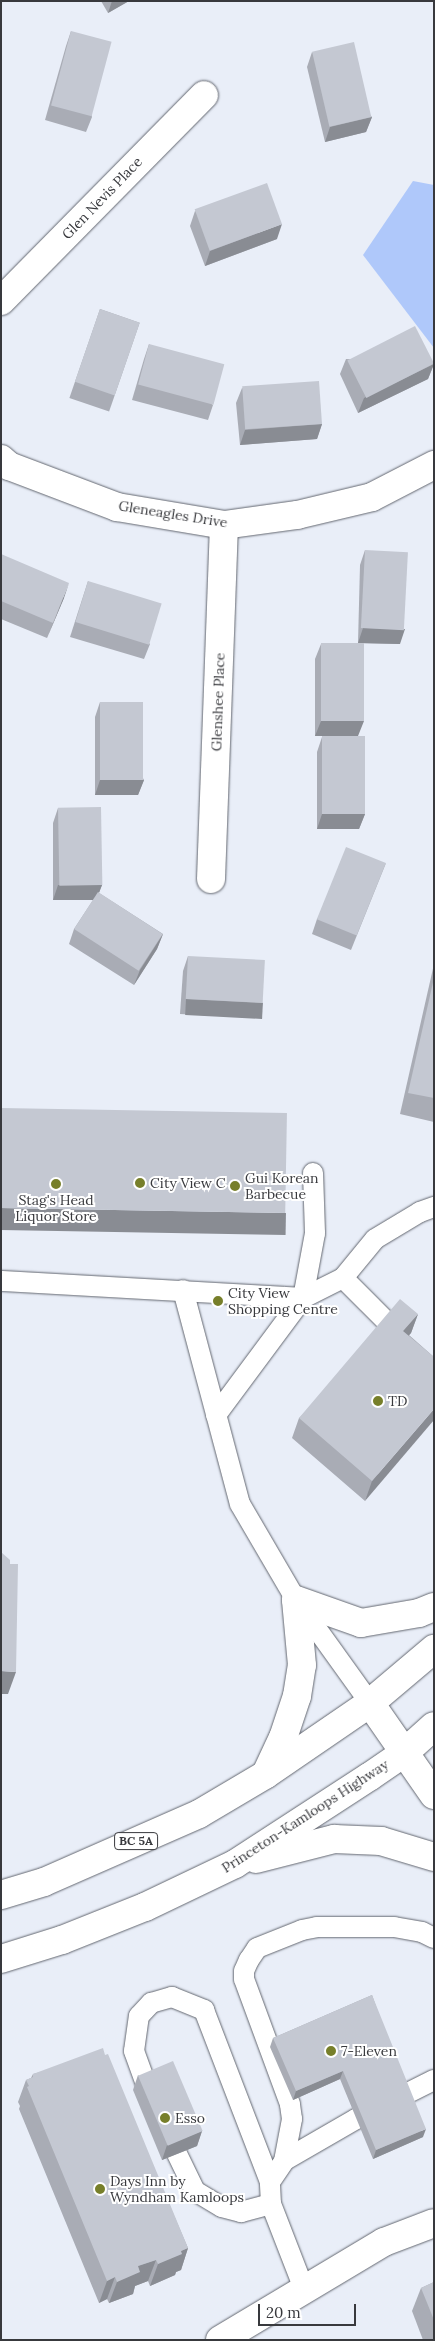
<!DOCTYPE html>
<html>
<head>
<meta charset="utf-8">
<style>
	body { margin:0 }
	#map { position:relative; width:435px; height:2341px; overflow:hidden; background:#e9eef8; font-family:Lora,serif }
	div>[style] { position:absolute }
	.green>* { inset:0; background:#afc8fa }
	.roads { filter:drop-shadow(0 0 1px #636770) drop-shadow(0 0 1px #636770) }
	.service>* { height:20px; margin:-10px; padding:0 10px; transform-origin:10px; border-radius:10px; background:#fff }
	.minor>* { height:28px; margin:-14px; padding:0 14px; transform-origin:14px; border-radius:14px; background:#fff }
	.tertiary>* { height:28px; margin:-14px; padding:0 14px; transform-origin:14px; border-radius:14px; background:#fff }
	.primary>* { height:28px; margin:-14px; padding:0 14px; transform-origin:14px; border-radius:14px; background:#fff }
	.wall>* { inset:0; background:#a9acb5; transform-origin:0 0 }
	.shaded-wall>* { inset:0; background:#898c93; transform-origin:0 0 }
	.building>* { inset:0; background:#c4c8d2; transform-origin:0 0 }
	.dots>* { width:14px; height:14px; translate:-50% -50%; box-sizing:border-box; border:2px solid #fff; border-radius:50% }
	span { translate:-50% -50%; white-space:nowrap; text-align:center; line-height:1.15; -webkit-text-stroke:4px #fff; paint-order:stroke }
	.shield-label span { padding:1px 4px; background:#fff; border:1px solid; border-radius:4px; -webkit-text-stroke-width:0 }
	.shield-label { font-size:12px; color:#38393d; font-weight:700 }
	.street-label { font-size:14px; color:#38393d }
	.poi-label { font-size:14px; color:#38393d }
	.left { translate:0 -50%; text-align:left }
	.frame { position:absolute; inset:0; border:2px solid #38393d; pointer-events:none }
	.scale { position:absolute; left:258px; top:2304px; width:98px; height:22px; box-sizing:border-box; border:2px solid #38393d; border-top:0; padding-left:6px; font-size:15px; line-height:18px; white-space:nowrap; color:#38393d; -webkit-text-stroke:4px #fff; paint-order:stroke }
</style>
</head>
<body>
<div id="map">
	<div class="green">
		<div style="clip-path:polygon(413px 181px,434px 185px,434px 348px,363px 255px)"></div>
	</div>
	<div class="roads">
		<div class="service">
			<div style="left:343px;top:1278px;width:65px;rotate:45deg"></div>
			<div style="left:1px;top:1281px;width:302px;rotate:3.2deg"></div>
			<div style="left:183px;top:1290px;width:221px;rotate:75.1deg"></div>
			<div style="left:240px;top:1504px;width:111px;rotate:59.7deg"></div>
			<div style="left:296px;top:1600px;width:127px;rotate:54.3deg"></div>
			<div style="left:303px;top:1298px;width:66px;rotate:-79.5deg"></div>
			<div style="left:315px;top:1233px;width:60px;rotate:-91.9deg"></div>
			<div style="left:216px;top:1415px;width:146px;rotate:-53.4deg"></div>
			<div style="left:303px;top:1298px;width:45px;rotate:-26.6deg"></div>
			<div style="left:343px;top:1278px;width:50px;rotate:-50.6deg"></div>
			<div style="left:375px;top:1239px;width:52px;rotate:-31deg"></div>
			<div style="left:420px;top:1212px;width:15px;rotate:-20deg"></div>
			<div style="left:151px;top:2098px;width:50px;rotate:-109.9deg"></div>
			<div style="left:134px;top:2051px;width:35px;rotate:-82deg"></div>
			<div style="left:139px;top:2016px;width:18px;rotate:-47deg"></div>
			<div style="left:151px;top:2003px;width:22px;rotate:-16deg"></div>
			<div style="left:172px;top:1997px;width:35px;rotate:22deg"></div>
			<div style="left:204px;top:2010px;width:184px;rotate:69deg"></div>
			<div style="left:165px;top:2129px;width:69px;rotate:64.2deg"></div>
			<div style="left:195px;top:2191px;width:31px;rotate:31deg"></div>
			<div style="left:222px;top:2207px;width:20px;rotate:15deg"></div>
			<div style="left:241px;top:2212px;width:31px;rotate:-15deg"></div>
			<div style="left:284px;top:2161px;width:43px;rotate:-79.2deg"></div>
			<div style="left:292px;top:2119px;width:15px;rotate:-98deg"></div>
			<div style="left:290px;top:2104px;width:133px;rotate:-110.2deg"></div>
			<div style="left:244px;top:1979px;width:8px;rotate:-90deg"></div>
			<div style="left:244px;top:1971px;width:12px;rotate:-66deg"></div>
			<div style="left:249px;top:1960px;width:14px;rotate:-56deg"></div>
			<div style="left:257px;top:1948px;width:48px;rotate:-21.8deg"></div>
			<div style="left:302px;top:1930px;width:15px;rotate:-11deg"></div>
			<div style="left:317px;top:1927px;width:77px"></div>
			<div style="left:394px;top:1927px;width:28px;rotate:10deg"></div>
			<div style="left:422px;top:1932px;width:13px;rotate:27deg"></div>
			<div style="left:304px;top:2289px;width:91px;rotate:-111.2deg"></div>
			<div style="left:271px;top:2204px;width:22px;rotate:-93deg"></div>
			<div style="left:270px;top:2182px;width:27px;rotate:-56deg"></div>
			<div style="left:285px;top:2160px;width:82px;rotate:-30deg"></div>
			<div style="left:356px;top:2119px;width:87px;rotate:-26.6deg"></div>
		</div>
		<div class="minor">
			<div style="left:1px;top:301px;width:289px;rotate:-45.4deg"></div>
			<div style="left:1px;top:459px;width:11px;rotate:41deg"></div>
			<div style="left:9px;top:466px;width:116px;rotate:20.8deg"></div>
			<div style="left:117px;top:507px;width:109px;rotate:9.5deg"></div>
			<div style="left:224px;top:525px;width:74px;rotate:-7.8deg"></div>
			<div style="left:297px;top:515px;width:77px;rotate:-13.5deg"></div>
			<div style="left:372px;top:497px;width:70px;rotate:-27.3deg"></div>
			<div style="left:211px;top:879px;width:354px;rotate:-87.9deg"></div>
			<div style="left:220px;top:2340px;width:191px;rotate:-30.9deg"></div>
			<div style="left:384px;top:2242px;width:53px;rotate:-20.8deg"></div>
		</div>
		<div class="tertiary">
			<div style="left:370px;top:1703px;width:112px;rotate:55.2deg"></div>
		</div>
		<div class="primary">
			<div style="left:266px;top:1774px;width:40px;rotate:-65deg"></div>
			<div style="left:283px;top:1738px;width:44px;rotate:-71.6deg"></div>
			<div style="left:297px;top:1696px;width:31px;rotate:-81deg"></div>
			<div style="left:302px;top:1665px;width:65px;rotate:-95.3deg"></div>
			<div style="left:296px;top:1600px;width:69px;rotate:19.5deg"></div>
			<div style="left:361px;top:1623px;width:59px;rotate:-9.8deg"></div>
			<div style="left:419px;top:1613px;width:16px;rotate:-22deg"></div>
			<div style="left:256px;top:1859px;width:81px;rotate:-14.4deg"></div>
			<div style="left:334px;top:1839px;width:47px;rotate:2.4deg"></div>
			<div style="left:381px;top:1841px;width:55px;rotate:16.8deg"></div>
			<div style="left:1px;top:1895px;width:45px;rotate:-16.8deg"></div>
			<div style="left:44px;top:1882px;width:169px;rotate:-23.7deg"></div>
			<div style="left:199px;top:1814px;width:77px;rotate:-30.6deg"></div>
			<div style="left:265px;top:1775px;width:127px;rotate:-34.4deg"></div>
			<div style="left:370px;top:1703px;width:84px;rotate:-40.2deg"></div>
			<div style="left:1px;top:1959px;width:64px;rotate:-17.3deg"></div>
			<div style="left:62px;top:1940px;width:89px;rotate:-21.7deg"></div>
			<div style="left:145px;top:1907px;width:100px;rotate:-25.5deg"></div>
			<div style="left:235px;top:1864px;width:160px;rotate:-33deg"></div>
			<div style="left:369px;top:1777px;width:42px;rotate:-34.4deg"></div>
			<div style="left:404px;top:1753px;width:40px;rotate:-42deg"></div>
		</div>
	</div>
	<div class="wall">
		<div style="clip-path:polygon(101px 1px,129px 1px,108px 13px)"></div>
		<div style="clip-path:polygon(71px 31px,92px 117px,86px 132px,45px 120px,66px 46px)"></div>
		<div style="clip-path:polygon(312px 52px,372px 117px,366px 132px,325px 142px,307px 67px)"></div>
		<div style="clip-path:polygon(195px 211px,277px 239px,205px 266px,190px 226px)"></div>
		<div style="left:100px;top:309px;width:42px;height:94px;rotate:19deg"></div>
		<div style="clip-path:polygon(149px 344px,213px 405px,208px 420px,132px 400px,144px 359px)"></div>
		<div style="clip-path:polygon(346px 359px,434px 364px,428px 379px,358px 413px,340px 374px)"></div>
		<div style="clip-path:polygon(242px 388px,322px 424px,317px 439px,240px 445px,236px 403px)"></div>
		<div style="clip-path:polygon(365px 550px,400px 644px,358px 643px,360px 565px)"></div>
		<div style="clip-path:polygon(1px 554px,64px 598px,47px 638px,1px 619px)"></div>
		<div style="clip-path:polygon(88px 581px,150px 644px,144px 659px,70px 637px)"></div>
		<div style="clip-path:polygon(321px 644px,358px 736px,315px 736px,315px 659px)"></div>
		<div style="clip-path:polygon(100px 702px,144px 780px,138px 795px,95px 795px,95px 717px)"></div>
		<div style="clip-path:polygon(322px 737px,365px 814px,359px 829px,317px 829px,317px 752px)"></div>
		<div style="clip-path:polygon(58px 808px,102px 885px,99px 893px,163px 934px,157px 949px,134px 985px,69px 944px,74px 929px,93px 900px,53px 900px,53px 823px)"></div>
		<div style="clip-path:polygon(386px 863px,351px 950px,312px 934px,317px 919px)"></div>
		<div style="clip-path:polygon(188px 956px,263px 1003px,257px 1018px,180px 1014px,183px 971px)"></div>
		<div style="clip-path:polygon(434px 964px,434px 1122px,400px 1114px)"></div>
		<div style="clip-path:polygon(418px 1314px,411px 1333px,409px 1335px,434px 1357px,365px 1501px,292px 1438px,299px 1418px)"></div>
		<div style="clip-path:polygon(372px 1995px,423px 2137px,373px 2159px,340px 2079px,293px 2100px,270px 2047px,273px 2038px)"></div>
		<div style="clip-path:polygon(105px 2055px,188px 2248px,181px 2270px,176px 2272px,175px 2275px,150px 2286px,148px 2281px,135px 2286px,133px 2294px,109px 2303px,107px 2299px,99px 2303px,19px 2109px,20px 2106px,18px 2102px,26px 2080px,31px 2078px,33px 2074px)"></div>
		<div style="clip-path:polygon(138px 2075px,202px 2131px,197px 2146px,162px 2160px,133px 2090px)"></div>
		<div style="clip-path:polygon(434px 2282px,434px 2340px,423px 2340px,412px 2311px,421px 2288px)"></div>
	</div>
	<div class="shaded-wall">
		<div style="clip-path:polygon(112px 1px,129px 1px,108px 13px)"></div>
		<div style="clip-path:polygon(372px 117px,366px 132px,325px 142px,330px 127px)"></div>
		<div style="clip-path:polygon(282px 224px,277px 239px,205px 266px,210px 251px)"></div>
		<div style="clip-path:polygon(434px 364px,428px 379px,358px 413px,364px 398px)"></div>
		<div style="clip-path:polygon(322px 424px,317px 439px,240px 445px,245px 430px)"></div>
		<div style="clip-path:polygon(69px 583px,64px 598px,47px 638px)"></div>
		<div style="clip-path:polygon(363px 628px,405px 629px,400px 644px,358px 643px)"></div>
		<div style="clip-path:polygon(321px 721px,364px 721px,358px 736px,315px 736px)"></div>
		<div style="clip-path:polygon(100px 780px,144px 780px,138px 795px,95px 795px)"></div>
		<div style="clip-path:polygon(322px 814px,365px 814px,359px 829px,317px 829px)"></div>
		<div style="clip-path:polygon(58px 885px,102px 885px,96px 900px,53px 900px)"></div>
		<div style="clip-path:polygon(163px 934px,157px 949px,134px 985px,140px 970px)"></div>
		<div style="left:186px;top:999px;width:77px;height:16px;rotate:3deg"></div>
		<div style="left:1px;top:1208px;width:285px;height:22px;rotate:1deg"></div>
		<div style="clip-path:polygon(418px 1314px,411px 1333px,396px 1350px,403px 1331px)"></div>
		<div style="clip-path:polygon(434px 1409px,434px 1420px,365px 1501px,372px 1481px)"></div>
		<div style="clip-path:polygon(1px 1671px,16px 1672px,8px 1694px,1px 1694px)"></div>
		<div style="clip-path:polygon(343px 2071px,340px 2079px,293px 2100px,296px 2091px)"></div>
		<div style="clip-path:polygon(426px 2129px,423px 2137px,373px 2159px,376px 2150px)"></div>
		<div style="clip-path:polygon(202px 2131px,197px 2146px,162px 2160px,167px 2145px)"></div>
		<div style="clip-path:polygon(188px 2248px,181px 2270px,176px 2272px,175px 2275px,150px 2286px,158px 2264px,181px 2251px)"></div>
		<div style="clip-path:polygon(156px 2260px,148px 2281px,135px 2286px,133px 2294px,109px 2303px,117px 2282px,138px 2266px)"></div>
		<div style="clip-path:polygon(115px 2277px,107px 2299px,99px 2303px,107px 2281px)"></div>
	</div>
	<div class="building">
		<div style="left:71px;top:31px;width:42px;height:77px;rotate:15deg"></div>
		<div style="left:354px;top:42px;width:77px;height:43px;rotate:77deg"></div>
		<div style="left:267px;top:183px;width:44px;height:77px;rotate:70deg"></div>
		<div style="left:100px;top:309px;width:42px;height:77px;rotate:19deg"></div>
		<div style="left:415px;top:326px;width:42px;height:76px;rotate:63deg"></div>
		<div style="left:149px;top:344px;width:78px;height:42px;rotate:15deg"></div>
		<div style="left:319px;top:381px;width:43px;height:77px;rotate:86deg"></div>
		<div style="left:365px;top:550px;width:43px;height:78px;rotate:3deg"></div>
		<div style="clip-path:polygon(1px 554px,69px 583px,53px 623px,1px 601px)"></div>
		<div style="left:88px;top:581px;width:77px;height:43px;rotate:17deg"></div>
		<div style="left:364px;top:643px;width:78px;height:43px;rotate:90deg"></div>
		<div style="left:100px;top:702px;width:43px;height:78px"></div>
		<div style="left:365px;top:736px;width:78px;height:43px;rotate:90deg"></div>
		<div style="left:101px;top:807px;width:78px;height:43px;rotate:89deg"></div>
		<div style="left:346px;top:847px;width:43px;height:78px;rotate:22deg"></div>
		<div style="left:98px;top:892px;width:77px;height:44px;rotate:33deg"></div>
		<div style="left:188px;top:956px;width:77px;height:43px;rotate:3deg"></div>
		<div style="clip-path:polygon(434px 978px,434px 1098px,408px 1093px)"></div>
		<div style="left:1px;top:1108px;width:286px;height:100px;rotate:1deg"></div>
		<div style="clip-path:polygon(400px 1299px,418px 1314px,403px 1331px,434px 1357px,434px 1409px,372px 1481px,299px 1418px)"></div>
		<div style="clip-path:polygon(1px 1552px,10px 1560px,10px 1564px,18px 1564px,16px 1672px,1px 1671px)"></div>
		<div style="clip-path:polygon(372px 1995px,426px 2129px,376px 2150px,343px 2071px,296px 2091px,273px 2038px)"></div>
		<div style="clip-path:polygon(103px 2048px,105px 2055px,108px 2054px,188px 2248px,181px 2251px,182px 2254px,158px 2264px,156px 2260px,138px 2266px,140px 2272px,117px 2282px,115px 2277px,107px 2281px,27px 2087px,29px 2086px,26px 2080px,33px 2077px,33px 2074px)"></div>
		<div style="left:173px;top:2061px;width:76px;height:38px;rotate:67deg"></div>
		<div style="clip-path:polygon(434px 2282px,434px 2320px,421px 2288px)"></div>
	</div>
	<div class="dots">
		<div style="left:140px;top:1183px;background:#777f2a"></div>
		<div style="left:56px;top:1184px;background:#777f2a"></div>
		<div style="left:235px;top:1186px;background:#777f2a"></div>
		<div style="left:218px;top:1301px;background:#777f2a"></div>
		<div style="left:378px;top:1401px;background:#777f2a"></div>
		<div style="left:331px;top:2051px;background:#777f2a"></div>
		<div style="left:165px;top:2118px;background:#777f2a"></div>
		<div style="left:100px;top:2189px;background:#777f2a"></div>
	</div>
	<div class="shield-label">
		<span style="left:136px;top:1841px">BC 5A</span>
	</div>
	<div class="street-label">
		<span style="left:102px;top:198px;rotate:-46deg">Glen Nevis Place</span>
		<span style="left:173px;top:514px;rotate:9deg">Gleneagles Drive</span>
		<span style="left:218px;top:702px;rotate:-88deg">Glenshee Place</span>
		<span style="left:305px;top:1816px;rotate:-33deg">Princeton-Kamloops Highway</span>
	</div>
	<div class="poi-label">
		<span class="left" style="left:245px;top:1186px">Gui Korean<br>Barbecue</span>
		<span class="left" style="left:150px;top:1183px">City View C</span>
		<span style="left:56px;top:1208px">Stag's Head<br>Liquor Store</span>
		<span class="left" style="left:228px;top:1301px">City View<br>Shopping Centre</span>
		<span class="left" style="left:388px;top:1401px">TD</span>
		<span class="left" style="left:341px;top:2051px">7-Eleven</span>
		<span class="left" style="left:175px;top:2118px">Esso</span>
		<span class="left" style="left:110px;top:2189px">Days Inn by<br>Wyndham Kamloops</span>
	</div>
	<div class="frame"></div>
	<div class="scale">20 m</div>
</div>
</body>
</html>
